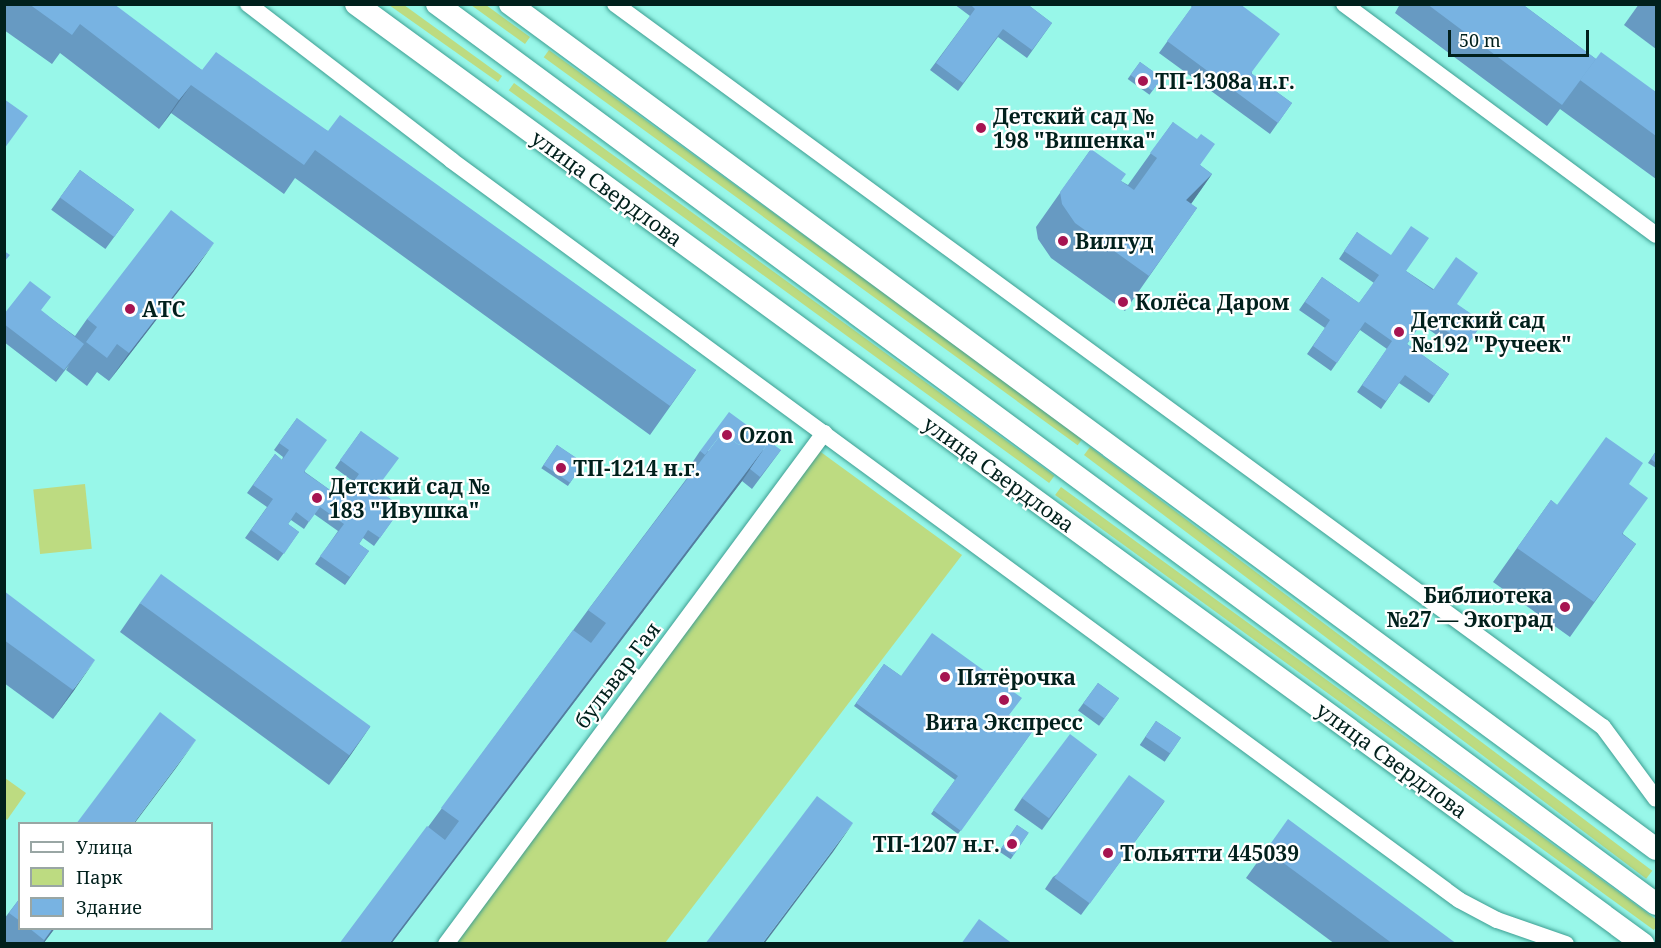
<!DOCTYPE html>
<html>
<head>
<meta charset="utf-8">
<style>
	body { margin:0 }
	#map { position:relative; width:1661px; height:948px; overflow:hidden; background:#98f7e9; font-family:"Noto Serif",serif }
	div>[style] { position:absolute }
	.green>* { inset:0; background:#bddb81; transform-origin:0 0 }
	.roads { filter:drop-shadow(0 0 2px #3d9e92) drop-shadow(0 0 2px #3d9e92) }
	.minor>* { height:16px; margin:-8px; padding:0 8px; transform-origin:8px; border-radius:8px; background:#fff }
	.secondary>* { height:22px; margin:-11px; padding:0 11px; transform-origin:11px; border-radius:11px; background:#fff }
	.wall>* { inset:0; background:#679ac2; transform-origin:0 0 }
	.shaded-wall>* { inset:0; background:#547d9e }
	.building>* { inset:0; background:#78b3e2; transform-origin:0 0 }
	.dots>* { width:16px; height:16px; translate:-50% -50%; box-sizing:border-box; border:3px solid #fff; border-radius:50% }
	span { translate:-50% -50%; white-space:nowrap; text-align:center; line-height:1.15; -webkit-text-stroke:4.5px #fff; paint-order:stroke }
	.poi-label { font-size:21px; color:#01201c; font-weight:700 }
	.left { translate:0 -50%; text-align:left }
	.right { translate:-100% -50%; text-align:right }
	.street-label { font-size:21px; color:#01201c }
	.frame { position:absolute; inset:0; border:6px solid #01201c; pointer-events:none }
	.legend { position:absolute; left:18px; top:822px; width:195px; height:108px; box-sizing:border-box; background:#fff; border:2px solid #99a6a4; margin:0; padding:8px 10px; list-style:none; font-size:18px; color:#01201c }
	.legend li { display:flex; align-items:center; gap:12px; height:30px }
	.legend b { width:30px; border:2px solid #99a6a4 }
	.scale { position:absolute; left:1448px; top:30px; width:141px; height:27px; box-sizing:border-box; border:3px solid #01201c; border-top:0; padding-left:8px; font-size:18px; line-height:21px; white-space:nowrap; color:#01201c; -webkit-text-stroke:4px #fff; paint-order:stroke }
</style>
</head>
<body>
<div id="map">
	<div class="green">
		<div style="clip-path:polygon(389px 5px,404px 5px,502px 76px,498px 82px)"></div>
		<div style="clip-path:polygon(471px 5px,486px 5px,530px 37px,525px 44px)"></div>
		<div style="left:549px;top:50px;width:660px;height:9px;rotate:36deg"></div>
		<div style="left:514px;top:83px;width:668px;height:9px;rotate:36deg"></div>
		<div style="left:1090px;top:447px;width:704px;height:10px;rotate:37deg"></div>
		<div style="clip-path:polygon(818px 450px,962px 555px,665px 943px,456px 944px)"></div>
		<div style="left:85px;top:484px;width:65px;height:52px;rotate:84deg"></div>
		<div style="left:1061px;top:487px;width:740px;height:10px;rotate:36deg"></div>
		<div style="clip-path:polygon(5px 778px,26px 793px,7px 820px,5px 818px)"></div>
	</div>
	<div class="roads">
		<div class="minor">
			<div style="left:248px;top:4px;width:256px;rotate:37.5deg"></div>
			<div style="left:451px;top:160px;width:1250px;rotate:36.28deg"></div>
			<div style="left:1459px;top:900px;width:43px;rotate:27.8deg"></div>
			<div style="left:1497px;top:920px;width:73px;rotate:19.2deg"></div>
			<div style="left:615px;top:4px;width:1224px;rotate:36.2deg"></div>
			<div style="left:1603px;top:727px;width:89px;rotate:53.6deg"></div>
			<div style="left:1344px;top:4px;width:388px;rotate:36.5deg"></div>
			<div style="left:446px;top:944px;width:636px;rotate:-53.51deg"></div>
		</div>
		<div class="secondary">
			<div style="left:356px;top:4px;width:1594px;rotate:36.14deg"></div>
			<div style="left:437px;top:4px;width:1515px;rotate:36.44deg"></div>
			<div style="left:510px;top:4px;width:1424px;rotate:36.4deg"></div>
		</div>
	</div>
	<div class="wall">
		<div style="clip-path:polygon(4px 4px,92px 4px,202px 70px,328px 131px,696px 370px,650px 435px,295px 178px,284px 194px,171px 113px,159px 129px,60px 53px,52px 64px,4px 30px)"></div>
		<div style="clip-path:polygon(954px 4px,1027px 4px,1052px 23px,1027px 58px,998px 37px,958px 91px,930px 70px,970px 16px)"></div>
		<div style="clip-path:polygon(1189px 4px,1240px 4px,1252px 74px,1292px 103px,1270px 134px,1159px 53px,1192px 7px)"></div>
		<div style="clip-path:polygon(1400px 4px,1522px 4px,1596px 59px,1656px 92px,1656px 179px,1560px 109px,1547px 126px,1395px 13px)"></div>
		<div style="clip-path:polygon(1639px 4px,1656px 4px,1656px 49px,1624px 25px)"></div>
		<div style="left:1140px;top:62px;width:27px;height:21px;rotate:36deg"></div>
		<div style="clip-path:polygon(1173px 122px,1200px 165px,1212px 174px,1191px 204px,1197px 208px,1125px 311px,1051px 258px,1038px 239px,1036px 227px,1091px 149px,1121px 181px,1128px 185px)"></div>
		<div style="left:80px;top:170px;width:67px;height:49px;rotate:36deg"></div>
		<div style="clip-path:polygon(1357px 232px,1406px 271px,1483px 322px,1462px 353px,1421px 324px,1407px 344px,1449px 374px,1429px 403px,1399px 383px,1381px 409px,1357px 392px,1387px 349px,1360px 330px,1331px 371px,1307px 354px,1325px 328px,1299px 310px,1322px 277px,1359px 303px,1374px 283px,1339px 259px)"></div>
		<div style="clip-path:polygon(194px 271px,109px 381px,97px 372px,87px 386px,66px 370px,69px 365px,56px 382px,4px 342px,4px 314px,41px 311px,75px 336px,87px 319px)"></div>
		<div style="clip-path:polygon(297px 418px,305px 472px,330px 490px,352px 484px,354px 482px,335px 468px,361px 431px,376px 489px,402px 507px,374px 546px,363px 538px,359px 544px,369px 551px,345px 585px,315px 564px,338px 531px,314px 514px,304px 529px,291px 520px,288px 524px,299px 532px,278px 561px,245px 538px,267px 507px,247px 493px,275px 454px,282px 460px,283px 457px,274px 450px)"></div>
		<div style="left:557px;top:445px;width:32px;height:28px;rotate:34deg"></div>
		<div style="clip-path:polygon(781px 450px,752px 489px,742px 481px,391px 944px,428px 827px,588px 610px,696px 466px,692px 463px,700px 451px)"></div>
		<div style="clip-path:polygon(1656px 451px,1656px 468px,1648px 463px)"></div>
		<div style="clip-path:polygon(1629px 484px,1623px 534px,1636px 544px,1570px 637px,1493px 582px,1551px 500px,1557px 505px)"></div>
		<div style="clip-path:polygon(4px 591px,75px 689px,53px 719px,4px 683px)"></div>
		<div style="clip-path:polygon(140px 603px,370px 727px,329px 785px,120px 632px)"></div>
		<div style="clip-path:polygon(884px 664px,901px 676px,1010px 716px,1032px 732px,958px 834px,931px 814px,955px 780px,854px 706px)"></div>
		<div style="left:1098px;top:683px;width:26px;height:34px;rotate:36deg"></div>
		<div style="left:1156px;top:721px;width:30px;height:29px;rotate:34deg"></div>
		<div style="clip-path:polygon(1097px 754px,1042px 830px,1014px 810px,1022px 798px)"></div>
		<div style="clip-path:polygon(1165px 801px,1081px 915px,1045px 889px,1053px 877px)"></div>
		<div style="left:1017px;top:825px;width:14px;height:32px;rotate:34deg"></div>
		<div style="clip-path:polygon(1266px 850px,1457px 944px,1335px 944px,1246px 878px)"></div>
		<div style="clip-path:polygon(20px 898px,20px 928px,55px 928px,43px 944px,4px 944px,4px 919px)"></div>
	</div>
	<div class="shaded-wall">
		<div style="clip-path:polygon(191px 85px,171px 113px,159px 129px,179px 100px)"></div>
		<div style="clip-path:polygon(1212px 174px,1188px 208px,1186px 200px)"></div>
		<div style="clip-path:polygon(214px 243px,194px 271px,109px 381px,129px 353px)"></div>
		<div style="clip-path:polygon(766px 446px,742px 481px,391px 944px,389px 944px)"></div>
		<div style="clip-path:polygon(95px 660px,75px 689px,53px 719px,73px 690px)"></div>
		<div style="clip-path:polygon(370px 727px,350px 756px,329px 785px,349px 756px)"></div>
		<div style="clip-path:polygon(196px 740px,176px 768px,134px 824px,133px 824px)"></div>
		<div style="clip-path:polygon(853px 823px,833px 852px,764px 944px,762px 944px)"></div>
		<div style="clip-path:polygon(53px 928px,55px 928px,43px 944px,42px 944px)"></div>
	</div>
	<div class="building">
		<div style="clip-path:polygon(29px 4px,92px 4px,93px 5px,94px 4px,114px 4px,202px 70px,216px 52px,328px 131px,340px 115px,696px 370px,670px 406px,315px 150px,304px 165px,191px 85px,179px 100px,80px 24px,72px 35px)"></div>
		<div style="clip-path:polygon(970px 4px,1027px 4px,1052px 23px,1032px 50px,1003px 29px,963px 83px,936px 63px,975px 9px)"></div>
		<div style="clip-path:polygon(1194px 4px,1240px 4px,1280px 34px,1251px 73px,1292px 103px,1278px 123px,1167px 41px)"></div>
		<div style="clip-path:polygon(1427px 4px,1522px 4px,1596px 59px,1562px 105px)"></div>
		<div style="clip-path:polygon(1601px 52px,1656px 92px,1656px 136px,1580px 80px)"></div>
		<div style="left:1140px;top:62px;width:27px;height:16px;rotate:36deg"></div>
		<div style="clip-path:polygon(4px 99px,28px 116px,4px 149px)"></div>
		<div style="clip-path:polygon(1173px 122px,1197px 139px,1201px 134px,1215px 144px,1200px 165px,1212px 174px,1186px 200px,1197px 208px,1149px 276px,1075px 223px,1062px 204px,1060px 192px,1091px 149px,1126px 174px,1121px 181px,1134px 190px,1157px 158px,1150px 153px)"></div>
		<div style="left:80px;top:170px;width:67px;height:34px;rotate:36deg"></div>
		<div style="clip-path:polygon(171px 210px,214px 243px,129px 353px,117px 344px,107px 358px,86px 342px,97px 327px,87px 319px)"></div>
		<div style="clip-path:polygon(1411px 226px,1429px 238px,1406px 271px,1433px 290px,1456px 257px,1478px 273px,1457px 304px,1483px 322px,1467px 345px,1426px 317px,1407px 344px,1449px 374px,1434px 396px,1405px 375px,1386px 401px,1362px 385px,1392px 341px,1365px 322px,1337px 363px,1313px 346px,1330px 320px,1305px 302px,1322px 277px,1359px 303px,1379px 275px,1344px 251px,1357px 232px,1391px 255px)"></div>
		<div style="clip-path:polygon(4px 251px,10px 255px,4px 262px)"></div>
		<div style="clip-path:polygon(30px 281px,51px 297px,41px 310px,84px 344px,64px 370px,4px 324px,4px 314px)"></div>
		<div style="clip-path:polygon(729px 412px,781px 450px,760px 477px,750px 469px,766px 446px,748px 432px,739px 445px,722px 433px,705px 455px,700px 451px)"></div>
		<div style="clip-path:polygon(297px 418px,327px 440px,304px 472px,330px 490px,340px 475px,352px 484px,359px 474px,340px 460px,361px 431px,399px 458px,376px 489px,402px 507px,380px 538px,368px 530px,359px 544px,369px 551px,350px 577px,320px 556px,344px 524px,320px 507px,309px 522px,296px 512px,288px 524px,299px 532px,284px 554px,251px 530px,273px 499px,253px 485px,275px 454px,282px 460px,289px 450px,279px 443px)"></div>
		<div style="clip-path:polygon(748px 432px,766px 446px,389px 944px,339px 944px,427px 826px,445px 840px,459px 821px,441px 808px,573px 630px,591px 643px,606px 623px,588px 610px,722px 433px,739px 445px)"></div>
		<div style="clip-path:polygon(1606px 437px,1643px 463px,1629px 484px,1648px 498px,1622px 534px,1636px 544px,1594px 602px,1517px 548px,1551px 500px,1557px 505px)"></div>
		<div style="left:557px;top:445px;width:32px;height:24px;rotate:34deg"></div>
		<div style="clip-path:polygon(1656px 451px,1656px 463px,1651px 459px)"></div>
		<div style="left:161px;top:574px;width:259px;height:36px;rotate:36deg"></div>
		<div style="clip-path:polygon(4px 591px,95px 660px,73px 690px,4px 640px)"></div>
		<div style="clip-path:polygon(932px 633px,1022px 698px,1009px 715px,1032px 732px,961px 831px,933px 810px,958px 776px,856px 703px,884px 664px,901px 676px)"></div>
		<div style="left:1098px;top:683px;width:26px;height:25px;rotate:36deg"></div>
		<div style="clip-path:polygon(160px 712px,196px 740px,133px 824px,76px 824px)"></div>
		<div style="left:1156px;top:721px;width:30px;height:19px;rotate:34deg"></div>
		<div style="left:1070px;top:734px;width:34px;height:80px;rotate:37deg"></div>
		<div style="left:1129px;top:775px;width:44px;height:127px;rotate:36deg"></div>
		<div style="clip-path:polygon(817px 796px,853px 823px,762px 944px,705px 944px)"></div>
		<div style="clip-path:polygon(1288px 819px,1457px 944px,1393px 944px,1266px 850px)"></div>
		<div style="left:1017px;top:825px;width:14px;height:27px;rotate:34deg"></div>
		<div style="clip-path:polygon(20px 898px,20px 921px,9px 913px)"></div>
		<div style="clip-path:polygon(979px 919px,1013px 944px,961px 944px)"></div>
		<div style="clip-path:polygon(29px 928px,53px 928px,44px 940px)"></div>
	</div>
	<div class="dots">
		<div style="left:1143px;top:81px;background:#a61451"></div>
		<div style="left:981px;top:128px;background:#a61451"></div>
		<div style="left:1063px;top:241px;background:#a61451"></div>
		<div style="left:1123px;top:302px;background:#a61451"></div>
		<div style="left:130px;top:309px;background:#a61451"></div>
		<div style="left:1399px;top:332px;background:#a61451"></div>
		<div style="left:727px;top:435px;background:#a61451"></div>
		<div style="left:561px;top:468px;background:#a61451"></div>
		<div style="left:317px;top:498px;background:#a61451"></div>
		<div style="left:1565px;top:607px;background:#a61451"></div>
		<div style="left:945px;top:677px;background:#a61451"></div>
		<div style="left:1004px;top:700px;background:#a61451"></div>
		<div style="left:1012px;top:844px;background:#a61451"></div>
		<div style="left:1108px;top:853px;background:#a61451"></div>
	</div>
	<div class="poi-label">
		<span class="left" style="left:1155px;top:81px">ТП-1308а н.г.</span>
		<span class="left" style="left:993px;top:128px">Детский сад №<br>198 "Вишенка"</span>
		<span class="left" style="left:1075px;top:241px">Вилгуд</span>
		<span class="left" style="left:1135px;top:302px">Колёса Даром</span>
		<span class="left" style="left:142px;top:309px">АТС</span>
		<span class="left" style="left:1411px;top:332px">Детский сад<br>№192 "Ручеек"</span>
		<span class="left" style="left:739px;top:435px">Ozon</span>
		<span class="left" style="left:573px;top:468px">ТП-1214 н.г.</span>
		<span class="left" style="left:329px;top:498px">Детский сад №<br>183 "Ивушка"</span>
		<span class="right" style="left:1553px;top:607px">Библиотека<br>№27 — Экоград</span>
		<span class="left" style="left:957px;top:677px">Пятёрочка</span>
		<span style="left:1004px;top:722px">Вита Экспресс</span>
		<span class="right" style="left:1000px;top:844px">ТП-1207 н.г.</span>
		<span class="left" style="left:1120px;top:853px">Тольятти 445039</span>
	</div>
	<div class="street-label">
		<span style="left:607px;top:188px;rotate:36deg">улица Свердлова</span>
		<span style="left:999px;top:474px;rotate:36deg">улица Свердлова</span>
		<span style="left:617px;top:675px;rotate:-53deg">бульвар Гая</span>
		<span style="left:1392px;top:760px;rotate:36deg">улица Свердлова</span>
	</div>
	<div class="frame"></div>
	<ul class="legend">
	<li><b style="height:8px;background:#fff"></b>Улица</li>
	<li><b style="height:16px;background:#bddb81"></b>Парк</li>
	<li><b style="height:16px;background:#78b3e2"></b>Здание</li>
	</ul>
	<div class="scale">50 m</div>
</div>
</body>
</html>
